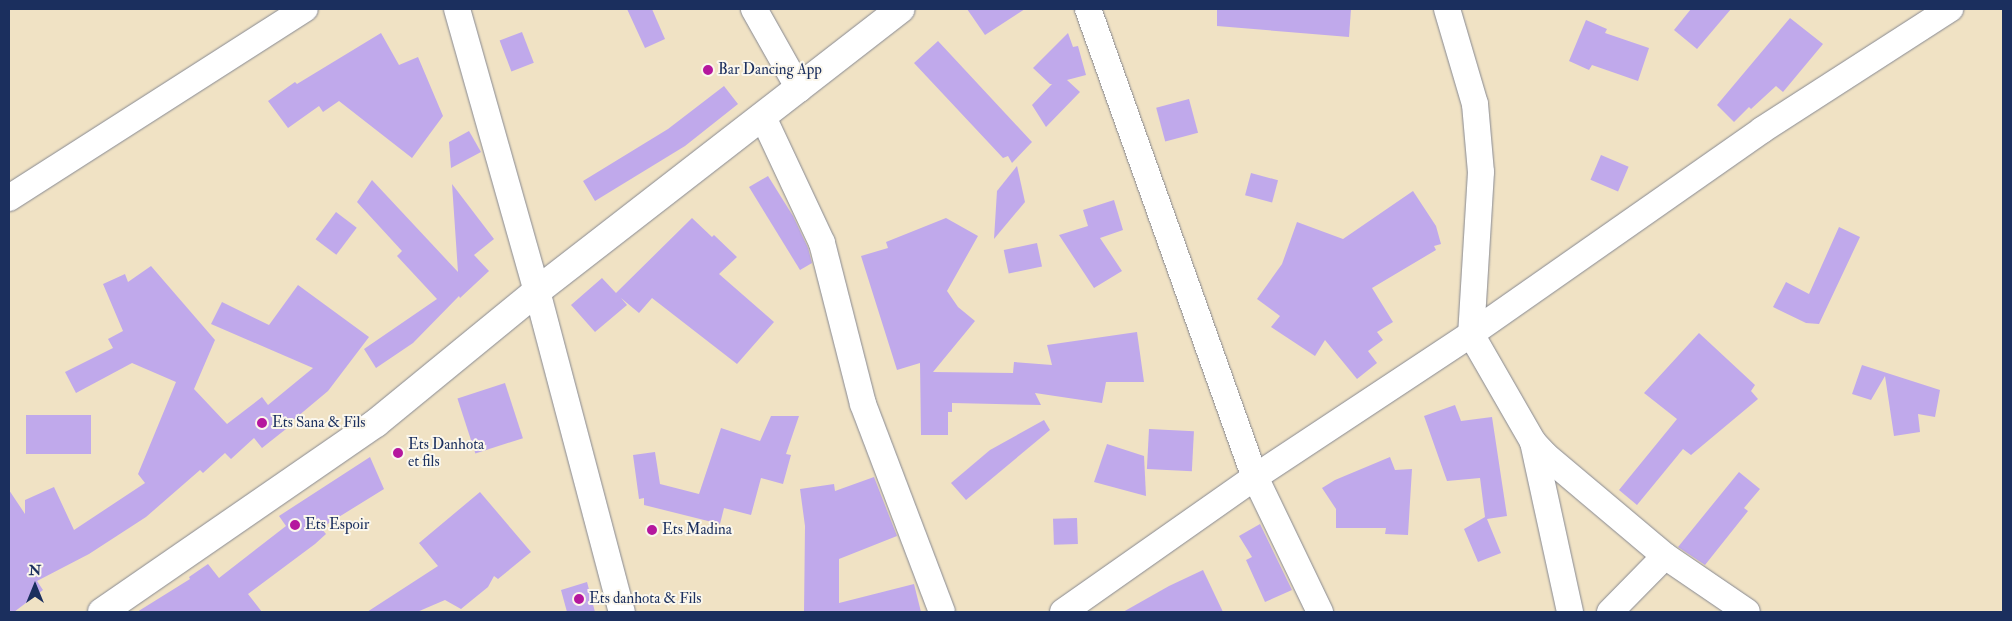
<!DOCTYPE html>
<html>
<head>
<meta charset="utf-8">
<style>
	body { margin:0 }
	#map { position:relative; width:2012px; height:621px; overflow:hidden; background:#f0e2c4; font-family:"IM FELL Double Pica",serif }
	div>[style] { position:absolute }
	.building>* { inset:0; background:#c0a9eb; transform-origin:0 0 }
	.roads { filter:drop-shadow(0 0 1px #868891) drop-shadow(0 0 1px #868891) }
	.minor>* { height:26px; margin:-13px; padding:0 13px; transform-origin:13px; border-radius:13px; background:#fff }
	.tertiary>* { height:28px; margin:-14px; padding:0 14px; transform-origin:14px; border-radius:14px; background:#fff }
	.dots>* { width:14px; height:14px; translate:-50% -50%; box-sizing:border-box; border:2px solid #fbf7ec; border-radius:50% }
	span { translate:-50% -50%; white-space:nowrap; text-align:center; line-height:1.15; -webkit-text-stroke:4px #fbf7ec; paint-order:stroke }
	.poi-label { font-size:15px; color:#1b2f5e }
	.left { translate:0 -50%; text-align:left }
	.frame { position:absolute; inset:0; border:10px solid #1b2f5e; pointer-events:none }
	.north { position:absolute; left:10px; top:561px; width:50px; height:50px; -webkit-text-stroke:4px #fbf7ec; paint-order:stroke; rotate:0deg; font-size:14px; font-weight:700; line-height:20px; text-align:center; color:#1b2f5e }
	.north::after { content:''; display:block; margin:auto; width:18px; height:22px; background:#1b2f5e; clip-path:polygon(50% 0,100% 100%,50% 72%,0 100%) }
</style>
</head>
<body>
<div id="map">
	<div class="building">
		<div style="clip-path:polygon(627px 9px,652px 9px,665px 39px,645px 48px)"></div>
		<div style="clip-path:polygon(967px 9px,1025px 9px,985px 35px)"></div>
		<div style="clip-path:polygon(1217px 9px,1351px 9px,1349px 37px,1217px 26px)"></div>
		<div style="clip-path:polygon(1691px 9px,1731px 9px,1697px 49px,1674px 30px)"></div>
		<div style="clip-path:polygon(1790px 18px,1823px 44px,1783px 92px,1776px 86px,1751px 109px,1749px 107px,1734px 122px,1717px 105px)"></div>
		<div style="clip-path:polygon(1586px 20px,1607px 29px,1605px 33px,1649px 48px,1638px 81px,1592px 65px,1589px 70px,1569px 61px)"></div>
		<div style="left:522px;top:32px;width:33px;height:24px;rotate:69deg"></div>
		<div style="clip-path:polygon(381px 33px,399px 65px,418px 57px,443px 116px,412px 158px,339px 101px,323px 112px,319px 106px,288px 128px,268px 101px,295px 82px,297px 84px)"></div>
		<div style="clip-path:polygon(1068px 33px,1073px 47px,1078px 46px,1086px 75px,1067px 80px,1080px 92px,1046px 127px,1032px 105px,1052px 84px,1050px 84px,1033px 68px)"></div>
		<div style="clip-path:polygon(938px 41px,1032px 142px,1012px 163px,1008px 156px,1003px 158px,914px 63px)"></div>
		<div style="clip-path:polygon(724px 86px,738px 104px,685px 146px,595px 201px,583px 181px,668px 129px)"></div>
		<div style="left:1189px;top:99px;width:35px;height:34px;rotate:75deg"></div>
		<div style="clip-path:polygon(469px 131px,481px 152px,451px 168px,449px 142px)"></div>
		<div style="left:1601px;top:155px;width:30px;height:27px;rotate:23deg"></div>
		<div style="clip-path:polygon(1017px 166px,1025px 202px,994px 239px,997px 191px)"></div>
		<div style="left:1251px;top:173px;width:28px;height:23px;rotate:15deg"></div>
		<div style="clip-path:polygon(768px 176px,793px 216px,808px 248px,812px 263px,800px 270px,749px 187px)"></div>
		<div style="clip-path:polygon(372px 180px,458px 272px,452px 184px,494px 239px,474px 255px,489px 271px,460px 298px,459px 296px,413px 343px,376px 368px,364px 349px,437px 299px,397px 256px,402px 251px,357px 202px)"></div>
		<div style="clip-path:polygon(1413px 191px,1436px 226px,1441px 244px,1434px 246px,1436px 250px,1372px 288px,1393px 322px,1377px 332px,1383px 340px,1368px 351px,1377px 363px,1357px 379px,1325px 340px,1315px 356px,1271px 327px,1280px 316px,1257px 299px,1282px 264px,1297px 222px,1343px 239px)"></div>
		<div style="clip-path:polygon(1114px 200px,1123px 230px,1100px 238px,1122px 271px,1094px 288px,1059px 235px,1088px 226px,1083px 210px)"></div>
		<div style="left:336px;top:212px;width:26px;height:34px;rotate:37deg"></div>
		<div style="clip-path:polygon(692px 218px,712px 237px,714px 235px,737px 257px,719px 274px,774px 322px,737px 364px,652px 298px,639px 313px,621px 298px,627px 305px,595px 332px,571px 305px,602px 278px,616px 293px)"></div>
		<div style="clip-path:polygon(946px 218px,978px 236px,947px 291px,958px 307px,975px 321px,933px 372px,1013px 373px,1014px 362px,1052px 365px,1047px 345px,1137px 332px,1144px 382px,1106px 382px,1102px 403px,1035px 393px,1041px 405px,952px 403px,952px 412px,948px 412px,948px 435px,921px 435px,920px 363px,897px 370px,861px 256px,888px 248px,886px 242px)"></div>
		<div style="clip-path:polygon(1839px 227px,1860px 237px,1819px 324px,1806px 323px,1773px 307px,1786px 282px,1809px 294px)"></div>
		<div style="left:1037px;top:243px;width:24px;height:34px;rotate:78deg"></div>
		<div style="clip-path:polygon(151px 266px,215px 340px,194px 389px,227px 424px,262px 397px,268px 405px,313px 368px,211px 324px,222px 302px,269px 325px,298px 285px,369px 337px,328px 391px,285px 427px,286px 429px,262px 448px,254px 438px,231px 459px,225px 453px,203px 473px,200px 470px,146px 517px,89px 554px,37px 581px,43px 590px,14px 612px,9px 612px,9px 490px,25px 514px,25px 500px,54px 487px,74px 530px,145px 483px,138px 474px,176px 382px,132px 363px,76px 393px,65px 372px,113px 348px,108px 339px,123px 331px,103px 284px,125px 274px,128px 282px)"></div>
		<div style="clip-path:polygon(1699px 333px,1755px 385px,1751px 391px,1758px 399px,1691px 455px,1683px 449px,1637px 505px,1619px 490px,1677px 419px,1644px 393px)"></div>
		<div style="clip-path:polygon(1862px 365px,1940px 390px,1935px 417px,1918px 414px,1920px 432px,1894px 436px,1885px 376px,1871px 400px,1852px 394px)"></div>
		<div style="left:505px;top:383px;width:58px;height:50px;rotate:72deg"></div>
		<div style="clip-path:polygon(1455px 405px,1461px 421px,1492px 417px,1507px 516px,1487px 519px,1501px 553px,1478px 562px,1464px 529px,1485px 517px,1480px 478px,1447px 481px,1424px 416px)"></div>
		<div style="left:26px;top:415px;width:65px;height:39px"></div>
		<div style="clip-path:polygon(771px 416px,799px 416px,786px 454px,791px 455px,783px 484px,761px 478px,751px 515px,724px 508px,720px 524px,644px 505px,644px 498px,639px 499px,633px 455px,655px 452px,660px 484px,699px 494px,721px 428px,760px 441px)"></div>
		<div style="clip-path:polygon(1044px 420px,1050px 430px,966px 500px,951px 483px,990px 450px)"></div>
		<div style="left:1149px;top:429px;width:45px;height:40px;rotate:3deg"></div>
		<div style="clip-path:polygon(1107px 444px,1144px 456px,1146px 496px,1094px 482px)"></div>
		<div style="clip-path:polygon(370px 457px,384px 489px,321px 528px,326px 534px,315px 544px,248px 594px,262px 612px,137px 612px,190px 579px,189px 577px,208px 564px,219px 578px,286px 526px,279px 516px)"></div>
		<div style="clip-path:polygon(1390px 457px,1395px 470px,1412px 469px,1408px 535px,1385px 534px,1386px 528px,1336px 528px,1336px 509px,1322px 488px,1335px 480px)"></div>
		<div style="clip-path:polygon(1739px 472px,1760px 489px,1744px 508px,1748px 511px,1705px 565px,1678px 547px)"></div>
		<div style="clip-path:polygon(874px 477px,897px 536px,839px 559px,839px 603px,914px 584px,921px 612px,804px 612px,805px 526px,800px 489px,834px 484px,835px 491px)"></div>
		<div style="clip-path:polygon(480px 492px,531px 552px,498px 579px,494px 576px,488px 587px,461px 609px,445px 600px,417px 612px,367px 612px,438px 566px,419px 543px)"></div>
		<div style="left:1077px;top:518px;width:26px;height:24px;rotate:88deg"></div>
		<div style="clip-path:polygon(1260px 524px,1292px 590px,1265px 602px,1246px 560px,1252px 557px,1239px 536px)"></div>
		<div style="clip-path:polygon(1203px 570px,1223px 612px,1123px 612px,1169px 586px)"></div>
		<div style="clip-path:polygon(587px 582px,595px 612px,567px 612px,561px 590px)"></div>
	</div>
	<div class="roads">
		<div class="minor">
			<div style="left:457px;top:9px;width:293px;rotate:74.2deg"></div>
			<div style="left:537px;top:291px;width:332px;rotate:75.2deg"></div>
			<div style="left:754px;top:9px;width:92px;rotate:60.6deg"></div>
			<div style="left:1088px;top:9px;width:497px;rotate:70.4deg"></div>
			<div style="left:1255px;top:477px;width:150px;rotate:64.3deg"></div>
			<div style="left:1447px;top:9px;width:99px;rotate:73.6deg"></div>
			<div style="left:1475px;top:104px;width:68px;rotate:85deg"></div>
			<div style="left:1481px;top:172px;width:162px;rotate:93.5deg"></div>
			<div style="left:1471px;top:334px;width:355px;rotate:-35deg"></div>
			<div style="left:1762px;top:130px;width:224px;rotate:-32.8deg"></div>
			<div style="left:763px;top:117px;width:139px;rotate:64.9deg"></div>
			<div style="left:822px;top:243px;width:166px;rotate:75.7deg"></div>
			<div style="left:863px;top:404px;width:222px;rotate:69.2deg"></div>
			<div style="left:9px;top:198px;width:351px;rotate:-32.6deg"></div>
			<div style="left:1533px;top:442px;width:174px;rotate:77.7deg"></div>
			<div style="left:1063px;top:612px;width:235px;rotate:-35.1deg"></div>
			<div style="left:1255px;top:477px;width:259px;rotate:-33.5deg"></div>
			<div style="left:1471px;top:334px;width:125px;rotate:60.1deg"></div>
			<div style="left:1533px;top:442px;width:18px;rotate:47deg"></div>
			<div style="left:1545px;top:455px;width:157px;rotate:40.1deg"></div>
			<div style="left:1665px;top:556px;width:99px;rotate:34.3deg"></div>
			<div style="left:1610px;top:612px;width:78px;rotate:-45.5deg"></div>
		</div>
		<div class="tertiary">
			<div style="left:102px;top:612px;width:333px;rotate:-34.6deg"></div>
			<div style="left:376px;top:423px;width:208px;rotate:-39.3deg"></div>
			<div style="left:537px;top:291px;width:460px;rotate:-37.8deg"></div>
		</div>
	</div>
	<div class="dots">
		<div style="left:708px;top:70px;background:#b5179e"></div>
		<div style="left:262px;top:423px;background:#b5179e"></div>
		<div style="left:398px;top:453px;background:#b5179e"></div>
		<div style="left:295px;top:525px;background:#b5179e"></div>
		<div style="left:652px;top:530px;background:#b5179e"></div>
		<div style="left:579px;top:599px;background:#b5179e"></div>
	</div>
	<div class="poi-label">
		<span class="left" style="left:718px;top:70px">Bar Dancing App</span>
		<span class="left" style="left:272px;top:423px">Ets Sana &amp; Fils</span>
		<span class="left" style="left:408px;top:453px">Ets Danhota<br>et fils</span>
		<span class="left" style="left:305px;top:525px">Ets Espoir</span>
		<span class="left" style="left:662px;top:530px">Ets Madina</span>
		<span class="left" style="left:589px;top:599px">Ets danhota &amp; Fils</span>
	</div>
	<div class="frame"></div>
	<div class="north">N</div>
</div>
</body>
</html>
